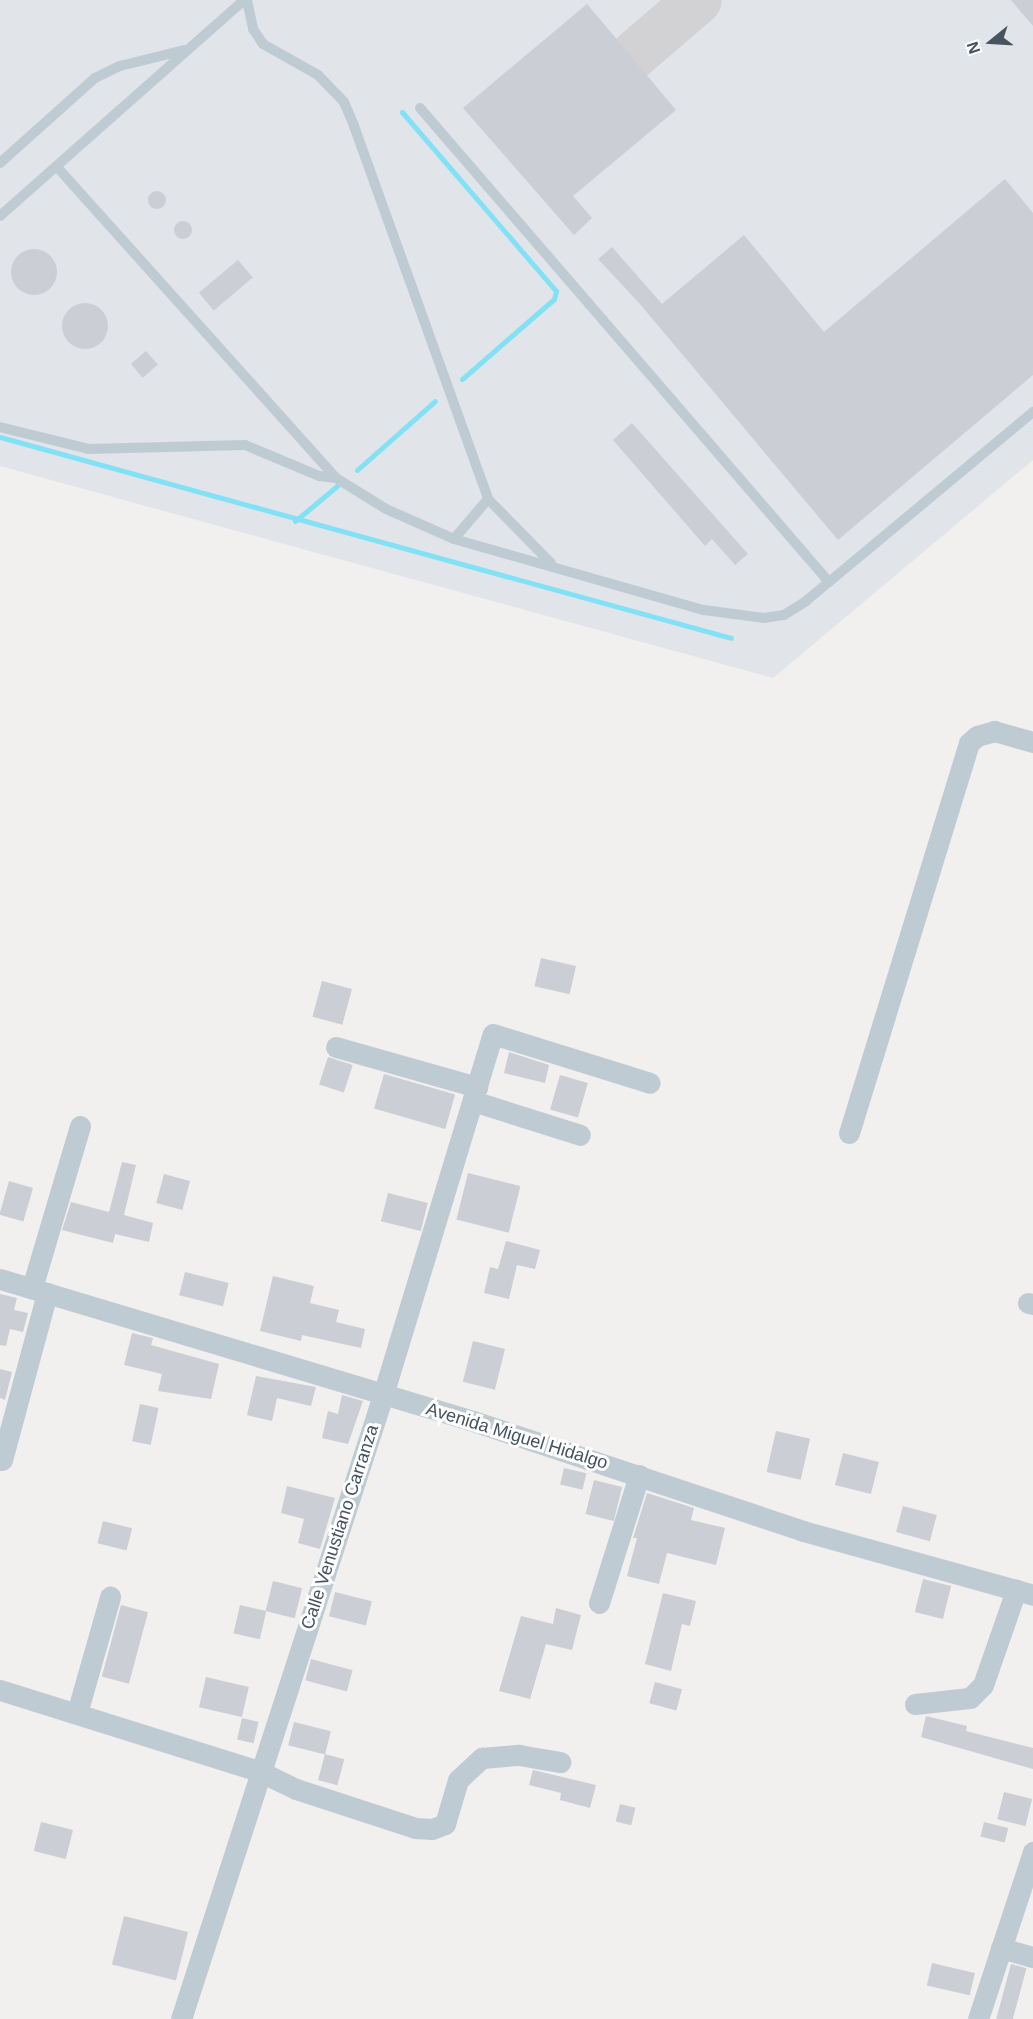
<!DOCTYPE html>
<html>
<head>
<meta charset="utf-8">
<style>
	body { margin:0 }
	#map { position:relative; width:1033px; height:2019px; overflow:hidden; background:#f2efef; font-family:Arial,sans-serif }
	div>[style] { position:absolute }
	.airport>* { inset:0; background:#e1e4e8 }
	.stream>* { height:5px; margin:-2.5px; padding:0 2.5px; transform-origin:2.5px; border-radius:2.5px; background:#83e1f5 }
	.taxiway>* { height:48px; margin:-24px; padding:0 24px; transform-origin:24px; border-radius:24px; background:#d2d2d5 }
	.building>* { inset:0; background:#cbced5; transform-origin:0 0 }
	.round { border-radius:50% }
	.service>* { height:10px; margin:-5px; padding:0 5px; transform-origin:5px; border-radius:5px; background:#bfcbd3 }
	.minor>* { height:21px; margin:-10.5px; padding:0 10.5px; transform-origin:10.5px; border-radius:10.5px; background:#bfcbd3 }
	span { translate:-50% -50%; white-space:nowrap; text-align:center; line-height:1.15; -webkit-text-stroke:6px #fff; paint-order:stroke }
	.street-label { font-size:18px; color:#45545f }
	.north { position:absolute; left:961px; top:12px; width:60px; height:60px; -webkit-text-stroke:4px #fff; paint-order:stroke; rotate:252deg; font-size:16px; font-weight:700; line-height:24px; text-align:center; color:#45545f }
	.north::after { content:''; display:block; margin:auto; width:21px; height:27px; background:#45545f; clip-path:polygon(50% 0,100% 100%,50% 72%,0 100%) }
</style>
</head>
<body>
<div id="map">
	<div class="airport">
		<div style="clip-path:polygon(0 0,1033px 0,1033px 460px,773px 678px,0 466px)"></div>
	</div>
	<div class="stream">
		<div style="left:402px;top:112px;width:236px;rotate:49.3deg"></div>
		<div style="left:556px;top:291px;width:8px;rotate:104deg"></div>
		<div style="left:554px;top:299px;width:122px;rotate:139deg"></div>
		<div style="left:0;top:437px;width:758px;rotate:15.37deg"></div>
		<div style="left:357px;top:470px;width:104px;rotate:-41.5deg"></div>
		<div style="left:295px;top:521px;width:55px;rotate:-39.8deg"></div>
	</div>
	<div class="taxiway">
		<div style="left:634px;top:55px;width:84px;rotate:-40.7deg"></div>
	</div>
	<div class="building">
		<div style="clip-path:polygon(1011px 0,1033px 0,1033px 26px)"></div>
		<div style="clip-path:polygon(587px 4px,676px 110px,573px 196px,592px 218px,574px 235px,463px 108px)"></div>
		<div style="clip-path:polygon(1005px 179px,1033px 213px,1033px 375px,838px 540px,640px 304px,598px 259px,612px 247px,662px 304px,744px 235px,824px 332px)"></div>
		<div class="round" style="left:148px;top:191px;width:18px;height:18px"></div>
		<div class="round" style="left:174px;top:221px;width:18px;height:18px"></div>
		<div class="round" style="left:11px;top:249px;width:46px;height:46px"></div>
		<div style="left:238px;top:260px;width:23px;height:51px;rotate:50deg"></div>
		<div class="round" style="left:62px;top:303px;width:46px;height:46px"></div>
		<div style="left:146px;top:351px;width:18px;height:20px;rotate:49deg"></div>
		<div style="clip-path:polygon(632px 423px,748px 554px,735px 565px,712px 539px,705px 546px,613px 440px)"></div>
		<div style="left:541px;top:958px;width:36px;height:29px;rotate:13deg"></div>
		<div style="left:322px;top:981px;width:31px;height:37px;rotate:15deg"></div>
		<div style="clip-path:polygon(509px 1052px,549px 1065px,545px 1083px,504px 1073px)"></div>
		<div style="left:328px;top:1057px;width:26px;height:29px;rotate:18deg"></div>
		<div style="left:384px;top:1074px;width:74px;height:36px;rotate:16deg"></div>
		<div style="left:560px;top:1075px;width:29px;height:36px;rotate:16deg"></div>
		<div style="clip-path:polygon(122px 1162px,136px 1165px,124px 1215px,153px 1223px,149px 1242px,115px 1234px,113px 1243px,62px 1230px,71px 1202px,109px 1212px)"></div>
		<div style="left:468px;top:1173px;width:54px;height:48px;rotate:14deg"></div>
		<div style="left:164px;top:1174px;width:27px;height:30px;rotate:15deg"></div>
		<div style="left:9px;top:1181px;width:25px;height:35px;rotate:16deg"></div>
		<div style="left:388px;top:1193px;width:41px;height:29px;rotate:14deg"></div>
		<div style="clip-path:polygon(506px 1241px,540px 1250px,535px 1269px,517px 1265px,509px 1299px,484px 1293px,490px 1267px,498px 1269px)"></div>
		<div style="left:185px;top:1272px;width:45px;height:24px;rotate:14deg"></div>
		<div style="clip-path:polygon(273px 1276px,314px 1286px,310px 1303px,339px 1310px,336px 1322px,365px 1329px,361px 1348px,302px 1335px,301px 1341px,260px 1331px)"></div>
		<div style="clip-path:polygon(0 1294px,17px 1298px,14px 1310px,28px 1313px,23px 1332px,10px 1329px,6px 1346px,0 1345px)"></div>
		<div style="clip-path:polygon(132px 1333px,153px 1338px,151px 1345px,219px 1364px,211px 1399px,158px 1391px,162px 1374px,124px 1365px)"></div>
		<div style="left:473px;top:1341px;width:33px;height:42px;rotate:14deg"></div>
		<div style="clip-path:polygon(0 1369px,12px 1372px,5px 1400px,0 1398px)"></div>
		<div style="clip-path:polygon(256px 1376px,316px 1387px,311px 1406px,277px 1398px,272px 1421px,247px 1415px)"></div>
		<div style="clip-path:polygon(342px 1395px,363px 1401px,348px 1444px,322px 1438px,328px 1411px,338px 1414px)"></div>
		<div style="left:140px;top:1404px;width:19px;height:38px;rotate:12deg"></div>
		<div style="left:776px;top:1431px;width:35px;height:42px;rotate:13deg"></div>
		<div style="left:843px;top:1453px;width:37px;height:33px;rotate:14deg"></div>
		<div style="left:564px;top:1468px;width:23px;height:17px;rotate:13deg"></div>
		<div style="left:594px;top:1480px;width:29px;height:35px;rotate:14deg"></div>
		<div style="clip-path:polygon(287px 1486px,335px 1498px,320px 1549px,298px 1543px,304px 1519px,281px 1513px)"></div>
		<div style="clip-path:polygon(647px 1493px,694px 1508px,691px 1520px,725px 1528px,716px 1565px,667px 1553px,659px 1584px,627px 1576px,637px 1538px,633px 1538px)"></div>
		<div style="left:903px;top:1506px;width:35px;height:27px;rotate:15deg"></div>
		<div style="left:103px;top:1521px;width:30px;height:23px;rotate:14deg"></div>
		<div style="left:923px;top:1579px;width:29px;height:34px;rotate:14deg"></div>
		<div style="left:273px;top:1581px;width:30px;height:31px;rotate:14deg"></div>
		<div style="left:335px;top:1592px;width:38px;height:25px;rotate:14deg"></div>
		<div style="clip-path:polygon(663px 1593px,696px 1601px,690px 1626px,682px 1624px,671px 1671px,645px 1664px)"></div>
		<div style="left:121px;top:1605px;width:28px;height:74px;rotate:15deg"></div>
		<div style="left:240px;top:1605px;width:27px;height:29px;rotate:13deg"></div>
		<div style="clip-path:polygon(556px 1608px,581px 1615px,572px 1650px,546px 1644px,530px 1699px,499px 1691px,521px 1616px,553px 1624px)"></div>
		<div style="left:311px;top:1659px;width:43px;height:22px;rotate:15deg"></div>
		<div style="left:206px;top:1677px;width:44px;height:31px;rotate:13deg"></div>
		<div style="left:655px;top:1682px;width:28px;height:22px;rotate:15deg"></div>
		<div style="clip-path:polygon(926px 1716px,967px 1726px,966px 1731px,1033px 1748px,1033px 1769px,921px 1737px)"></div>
		<div style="left:242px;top:1718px;width:17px;height:22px;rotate:13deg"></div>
		<div style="left:294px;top:1722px;width:38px;height:24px;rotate:14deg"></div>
		<div style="left:325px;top:1754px;width:20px;height:27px;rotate:15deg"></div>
		<div style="clip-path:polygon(533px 1770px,596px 1785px,590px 1808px,560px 1800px,561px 1793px,529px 1785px)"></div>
		<div style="left:1004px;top:1792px;width:29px;height:28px;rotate:14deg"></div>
		<div style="left:620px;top:1804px;width:16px;height:18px;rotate:14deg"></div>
		<div style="left:41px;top:1822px;width:33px;height:30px;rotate:14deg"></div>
		<div style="left:984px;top:1822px;width:25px;height:15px;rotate:14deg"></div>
		<div style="left:124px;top:1916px;width:66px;height:50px;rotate:14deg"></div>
		<div style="left:932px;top:1963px;width:44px;height:23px;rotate:13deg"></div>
		<div style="left:1011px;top:1964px;width:16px;height:57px;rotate:15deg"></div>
	</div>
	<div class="service">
		<div style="left:247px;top:0;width:30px;rotate:78deg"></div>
		<div style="left:253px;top:29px;width:18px;rotate:56deg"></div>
		<div style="left:263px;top:44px;width:63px;rotate:29.4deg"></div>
		<div style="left:318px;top:75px;width:37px;rotate:46deg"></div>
		<div style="left:344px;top:102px;width:26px;rotate:67deg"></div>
		<div style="left:354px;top:126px;width:396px;rotate:70.2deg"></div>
		<div style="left:488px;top:499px;width:52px;rotate:130.4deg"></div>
		<div style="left:0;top:163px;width:127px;rotate:-41.8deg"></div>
		<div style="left:95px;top:78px;width:28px;rotate:-26deg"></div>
		<div style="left:120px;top:66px;width:66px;rotate:-14deg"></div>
		<div style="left:57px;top:167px;width:418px;rotate:48.1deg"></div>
		<div style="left:336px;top:478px;width:59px;rotate:31.8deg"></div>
		<div style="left:386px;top:509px;width:74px;rotate:23.8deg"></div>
		<div style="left:454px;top:539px;width:260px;rotate:15.9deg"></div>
		<div style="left:704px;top:610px;width:61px;rotate:7.6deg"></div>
		<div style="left:764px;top:618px;width:20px;rotate:-9deg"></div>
		<div style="left:784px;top:615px;width:26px;rotate:-32deg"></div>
		<div style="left:806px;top:601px;width:30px;rotate:-40deg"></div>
		<div style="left:829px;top:582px;width:626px;rotate:-130.79deg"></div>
		<div style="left:0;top:216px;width:326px;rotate:-41.5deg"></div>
		<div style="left:0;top:427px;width:92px;rotate:13.9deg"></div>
		<div style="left:89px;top:449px;width:156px;rotate:-1.5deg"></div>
		<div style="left:245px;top:445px;width:80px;rotate:22.7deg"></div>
		<div style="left:319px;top:476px;width:17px;rotate:7deg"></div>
		<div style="left:488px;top:499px;width:90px;rotate:45.5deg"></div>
		<div style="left:829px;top:582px;width:266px;rotate:-39.8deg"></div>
	</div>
	<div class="minor">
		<div style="left:336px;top:1047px;width:147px;rotate:15.8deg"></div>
		<div style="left:473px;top:1101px;width:112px;rotate:17.6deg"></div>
		<div style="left:849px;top:1133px;width:408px;rotate:-72.9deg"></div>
		<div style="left:969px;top:743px;width:11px;rotate:-41deg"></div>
		<div style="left:977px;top:736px;width:18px;rotate:-16deg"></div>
		<div style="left:994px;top:731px;width:41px;rotate:15.8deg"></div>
		<div style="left:0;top:1279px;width:494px;rotate:16.7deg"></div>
		<div style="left:473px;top:1421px;width:348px;rotate:18.4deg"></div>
		<div style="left:803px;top:1531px;width:239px;rotate:15.5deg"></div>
		<div style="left:32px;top:1288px;width:169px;rotate:-73.5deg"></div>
		<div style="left:1028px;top:1303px;width:5px;rotate:11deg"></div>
		<div style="left:2px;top:1460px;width:173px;rotate:-74.9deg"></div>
		<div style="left:599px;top:1603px;width:134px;rotate:-72.6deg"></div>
		<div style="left:0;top:1690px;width:274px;rotate:17.4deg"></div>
		<div style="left:261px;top:1772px;width:39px;rotate:26deg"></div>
		<div style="left:296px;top:1789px;width:125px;rotate:18.1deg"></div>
		<div style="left:415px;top:1828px;width:17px;rotate:3deg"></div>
		<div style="left:432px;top:1829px;width:14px;rotate:-21deg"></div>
		<div style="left:445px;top:1824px;width:46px;rotate:-73.5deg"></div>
		<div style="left:458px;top:1780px;width:33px;rotate:-43deg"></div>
		<div style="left:482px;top:1758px;width:37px;rotate:-5deg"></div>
		<div style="left:519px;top:1755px;width:42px;rotate:9.7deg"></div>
		<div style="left:915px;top:1704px;width:55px;rotate:-6.2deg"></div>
		<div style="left:970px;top:1698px;width:18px;rotate:-45deg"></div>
		<div style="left:983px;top:1685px;width:101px;rotate:-70.8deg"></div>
		<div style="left:77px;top:1713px;width:121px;rotate:-74.1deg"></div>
		<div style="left:1001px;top:1948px;width:33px;rotate:16deg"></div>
		<div style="left:181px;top:2019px;width:656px;rotate:-72.06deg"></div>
		<div style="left:383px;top:1395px;width:377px;rotate:-73.1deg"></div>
		<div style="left:493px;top:1034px;width:164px;rotate:17.3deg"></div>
		<div style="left:978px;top:2019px;width:176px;rotate:-71.8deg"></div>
	</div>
	<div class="street-label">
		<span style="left:517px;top:1436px;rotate:17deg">Avenida Miguel Hidalgo</span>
		<span style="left:340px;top:1527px;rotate:-72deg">Calle Venustiano Carranza</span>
	</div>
	<div class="north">N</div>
</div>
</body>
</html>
